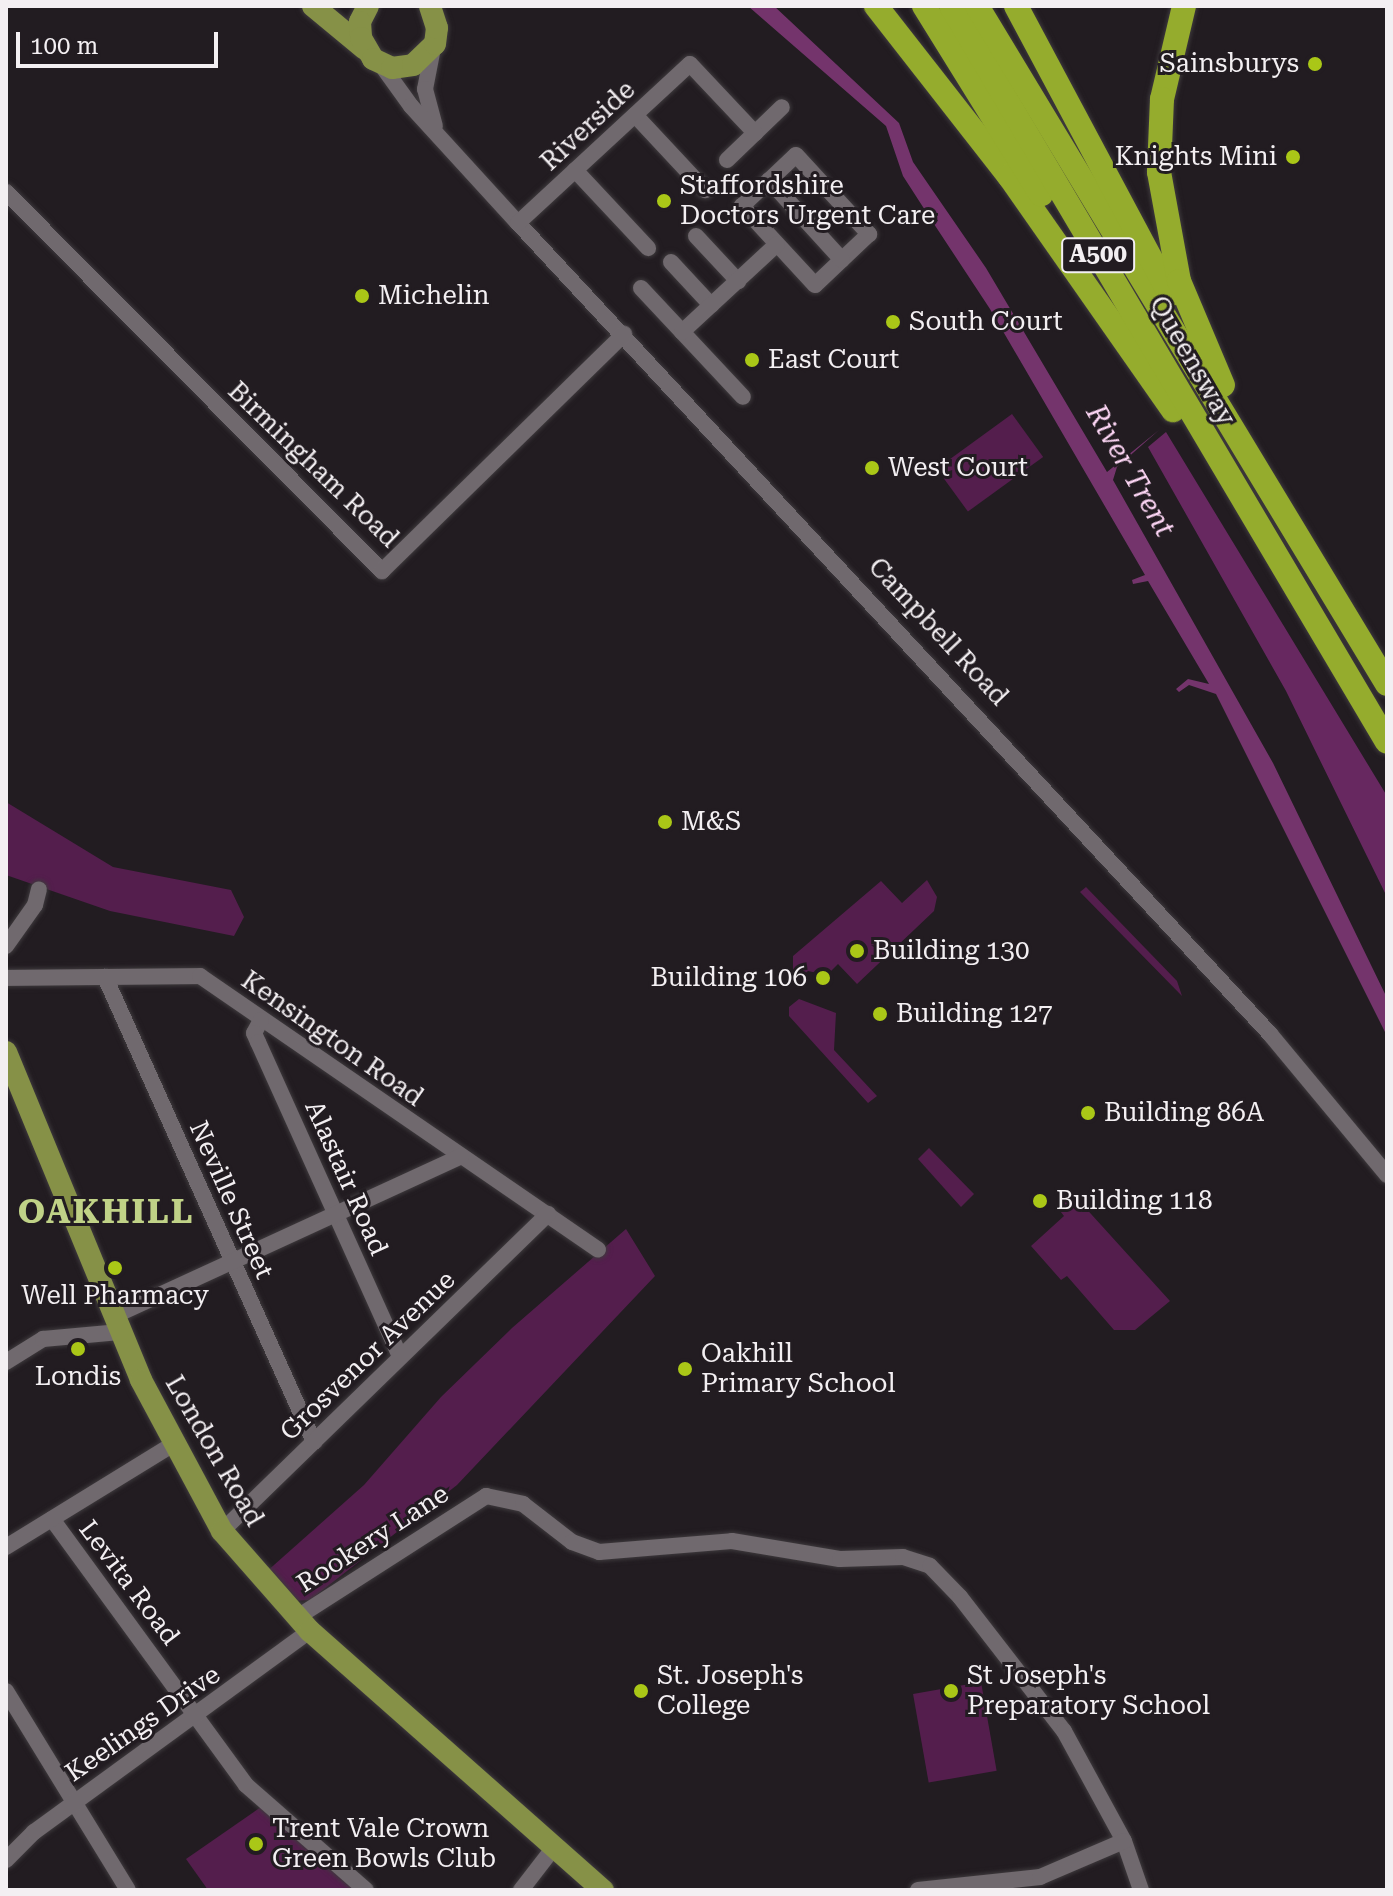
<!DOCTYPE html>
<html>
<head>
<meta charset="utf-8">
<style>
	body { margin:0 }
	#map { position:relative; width:1393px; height:1896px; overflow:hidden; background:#221c21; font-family:"Roboto Serif",serif }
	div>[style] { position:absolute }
	.green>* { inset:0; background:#541e4d; transform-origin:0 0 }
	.forest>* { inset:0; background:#672860 }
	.water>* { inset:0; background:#74346c }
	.roads { filter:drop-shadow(0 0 2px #3e3a3d) drop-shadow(0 0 2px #3e3a3d) }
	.minor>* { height:16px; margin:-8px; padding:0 8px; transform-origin:8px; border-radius:8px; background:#70696e }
	.major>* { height:22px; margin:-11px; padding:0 11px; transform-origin:11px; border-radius:11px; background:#869147 }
	.highway>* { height:24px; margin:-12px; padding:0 12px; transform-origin:12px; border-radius:12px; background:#95ac2d }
	.dots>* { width:22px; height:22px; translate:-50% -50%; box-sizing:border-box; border:4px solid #221c21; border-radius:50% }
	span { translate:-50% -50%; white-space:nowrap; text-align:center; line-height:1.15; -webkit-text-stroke:6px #221c21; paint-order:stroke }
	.shield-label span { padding:2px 6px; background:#221c21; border:2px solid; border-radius:6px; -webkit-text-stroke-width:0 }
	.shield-label { font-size:24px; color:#f3eff2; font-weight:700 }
	.poi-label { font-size:26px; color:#f3eff2 }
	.right { translate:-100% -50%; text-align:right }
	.left { translate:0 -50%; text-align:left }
	.street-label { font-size:26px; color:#f3eff2 }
	.water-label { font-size:28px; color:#fdd6f5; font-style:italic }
	.district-label { font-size:34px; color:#c0d287; font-weight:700; letter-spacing:2px }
	.frame { position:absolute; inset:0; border:8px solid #f3eff2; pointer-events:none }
	.scale { position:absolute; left:16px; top:32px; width:202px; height:36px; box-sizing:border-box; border:4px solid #f3eff2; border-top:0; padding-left:10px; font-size:24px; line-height:28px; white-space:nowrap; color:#f3eff2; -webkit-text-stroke:6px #221c21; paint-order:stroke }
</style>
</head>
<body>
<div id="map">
	<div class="green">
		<div style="left:1012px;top:414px;width:53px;height:93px;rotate:54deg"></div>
		<div style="clip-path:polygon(6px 802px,113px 867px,231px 890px,244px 917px,234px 936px,110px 911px,6px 875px)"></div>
		<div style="clip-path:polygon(927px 880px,937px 897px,934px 911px,857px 984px,838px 964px,827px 975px,808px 971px,799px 979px,793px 973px,793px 956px,881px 881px,902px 903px)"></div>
		<div style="clip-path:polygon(1086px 887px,1177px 981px,1182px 996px,1080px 892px)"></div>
		<div style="clip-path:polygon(799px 999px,836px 1013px,834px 1050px,877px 1096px,868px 1103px,789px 1016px,789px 1007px)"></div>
		<div style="clip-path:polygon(929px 1148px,974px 1194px,961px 1207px,918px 1159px)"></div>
		<div style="clip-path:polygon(1072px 1193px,1170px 1301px,1135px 1330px,1114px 1330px,1067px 1276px,1061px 1280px,1031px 1246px,1064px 1216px,1057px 1207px)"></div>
		<div style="clip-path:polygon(626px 1229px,655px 1276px,457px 1485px,310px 1600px,293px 1601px,265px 1573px,364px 1485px,441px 1397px,512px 1328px)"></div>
		<div style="left:981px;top:1682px;width:90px;height:69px;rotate:80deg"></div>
		<div style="clip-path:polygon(261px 1807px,355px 1890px,208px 1890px,186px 1859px)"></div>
	</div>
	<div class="forest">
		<div style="clip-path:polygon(1166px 432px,1387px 796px,1387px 897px,1286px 691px,1148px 447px)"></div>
	</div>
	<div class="water">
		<div style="clip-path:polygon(748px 6px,774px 6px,899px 123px,913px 162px,986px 268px,1107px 472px,1159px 430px,1117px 467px,1113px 480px,1273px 763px,1387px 998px,1387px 1036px,1216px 694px,1189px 685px,1179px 692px,1176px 689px,1188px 679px,1209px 684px,1148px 581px,1133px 584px,1132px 580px,1145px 575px,990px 309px,934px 224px,922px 220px,932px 221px,903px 176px,886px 126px)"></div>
	</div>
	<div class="roads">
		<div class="minor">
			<div style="left:433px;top:48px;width:42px;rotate:101deg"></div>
			<div style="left:425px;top:89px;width:38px;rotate:75deg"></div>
			<div style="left:380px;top:63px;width:53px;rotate:54.2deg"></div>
			<div style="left:411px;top:106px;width:159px;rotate:47.6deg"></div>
			<div style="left:518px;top:223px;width:1106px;rotate:47.16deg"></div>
			<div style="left:1270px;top:1034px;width:183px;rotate:50.3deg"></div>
			<div style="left:635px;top:115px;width:103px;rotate:47deg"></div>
			<div style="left:796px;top:155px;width:108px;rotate:47.3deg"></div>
			<div style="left:869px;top:234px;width:74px;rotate:136.6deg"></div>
			<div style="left:815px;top:285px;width:108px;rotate:-132.7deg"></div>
			<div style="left:742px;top:206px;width:74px;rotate:-43.4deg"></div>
			<div style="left:727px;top:160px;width:76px;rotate:-43.9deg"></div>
			<div style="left:575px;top:170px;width:107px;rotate:46.9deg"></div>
			<div style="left:769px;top:180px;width:108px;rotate:47.6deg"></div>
			<div style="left:6px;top:192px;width:534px;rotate:45.23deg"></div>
			<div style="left:382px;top:571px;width:339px;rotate:-44.4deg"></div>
			<div style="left:518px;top:223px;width:234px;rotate:-42.8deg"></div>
			<div style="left:690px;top:64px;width:95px;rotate:46.7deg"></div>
			<div style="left:696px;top:236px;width:62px;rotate:47deg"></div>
			<div style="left:671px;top:262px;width:59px;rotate:47.1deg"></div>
			<div style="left:641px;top:288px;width:149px;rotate:46.9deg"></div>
			<div style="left:682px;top:332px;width:129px;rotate:-42.8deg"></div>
			<div style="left:6px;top:946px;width:50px;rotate:-54.7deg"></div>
			<div style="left:35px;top:905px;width:16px;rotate:-76deg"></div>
			<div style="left:105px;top:977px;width:510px;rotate:65.8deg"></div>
			<div style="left:6px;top:978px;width:194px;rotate:-0.6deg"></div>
			<div style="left:200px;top:976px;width:483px;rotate:34.5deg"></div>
			<div style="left:261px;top:1020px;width:15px;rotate:118deg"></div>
			<div style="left:254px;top:1033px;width:10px;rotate:66deg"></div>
			<div style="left:258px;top:1042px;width:345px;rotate:65.7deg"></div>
			<div style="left:116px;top:1315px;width:380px;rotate:-24.7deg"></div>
			<div style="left:6px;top:1362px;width:44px;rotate:-31.9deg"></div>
			<div style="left:43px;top:1339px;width:77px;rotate:-5.2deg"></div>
			<div style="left:52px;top:1519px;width:329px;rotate:53.9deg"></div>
			<div style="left:246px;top:1785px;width:159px;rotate:41.2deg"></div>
			<div style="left:222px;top:1531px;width:455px;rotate:-44.2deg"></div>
			<div style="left:6px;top:1547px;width:195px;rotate:-31.6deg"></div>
			<div style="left:296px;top:1618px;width:226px;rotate:-32.7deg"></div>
			<div style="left:486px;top:1496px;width:38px;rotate:12deg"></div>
			<div style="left:523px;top:1504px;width:62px;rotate:37.8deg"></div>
			<div style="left:572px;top:1542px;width:29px;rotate:20deg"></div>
			<div style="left:599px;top:1552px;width:133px;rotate:-4.7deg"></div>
			<div style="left:732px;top:1541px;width:109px;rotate:9.5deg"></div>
			<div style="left:840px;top:1559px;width:63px;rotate:-1.8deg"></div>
			<div style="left:903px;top:1557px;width:28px;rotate:18deg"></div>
			<div style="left:930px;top:1566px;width:43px;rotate:45.9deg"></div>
			<div style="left:960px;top:1597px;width:170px;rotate:52.2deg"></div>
			<div style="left:1064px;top:1731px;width:125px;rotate:61.4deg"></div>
			<div style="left:1124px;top:1841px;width:52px;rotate:70.9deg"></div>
			<div style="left:6px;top:1691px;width:233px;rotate:58.5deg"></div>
			<div style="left:6px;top:1860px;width:40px;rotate:-45deg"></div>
			<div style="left:34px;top:1832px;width:341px;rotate:-36.1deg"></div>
			<div style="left:521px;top:1890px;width:56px;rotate:-52.3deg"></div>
			<div style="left:918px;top:1890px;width:123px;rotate:-6.1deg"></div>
			<div style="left:1040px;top:1877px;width:91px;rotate:-23.2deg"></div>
		</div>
		<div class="major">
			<div style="left:313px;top:6px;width:67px;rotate:39.6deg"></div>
			<div style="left:368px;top:6px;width:18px;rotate:117deg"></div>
			<div style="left:360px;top:22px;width:16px;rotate:86deg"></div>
			<div style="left:361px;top:38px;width:24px;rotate:60deg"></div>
			<div style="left:373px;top:59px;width:21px;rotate:25deg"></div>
			<div style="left:392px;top:68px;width:21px;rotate:-8deg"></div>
			<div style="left:413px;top:65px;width:30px;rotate:-44deg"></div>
			<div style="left:435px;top:44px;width:16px;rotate:-83deg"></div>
			<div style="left:437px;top:28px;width:23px;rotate:-108deg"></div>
			<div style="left:6px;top:1052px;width:355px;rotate:67.6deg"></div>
			<div style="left:141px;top:1380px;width:171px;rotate:61.8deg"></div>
			<div style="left:222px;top:1531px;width:133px;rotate:48.7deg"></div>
			<div style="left:310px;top:1631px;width:391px;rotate:41.5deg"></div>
		</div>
		<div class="highway">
			<div style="left:876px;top:6px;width:216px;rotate:52deg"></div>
			<div style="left:1009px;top:176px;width:286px;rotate:55deg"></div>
			<div style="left:924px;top:6px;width:222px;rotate:58.2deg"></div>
			<div style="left:951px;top:6px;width:855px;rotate:59.36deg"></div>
			<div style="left:977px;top:6px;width:792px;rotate:58.84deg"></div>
			<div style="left:1016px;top:6px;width:327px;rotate:61.9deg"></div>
			<div style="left:1184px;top:6px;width:96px;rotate:103.3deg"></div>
			<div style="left:1162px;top:99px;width:73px;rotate:92.4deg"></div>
			<div style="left:1159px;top:172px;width:111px;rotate:79.6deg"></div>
			<div style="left:1179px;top:281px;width:113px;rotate:67.1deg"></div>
		</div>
	</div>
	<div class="dots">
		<div style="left:1315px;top:64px;background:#aac717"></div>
		<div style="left:1293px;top:157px;background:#aac717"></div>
		<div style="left:664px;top:201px;background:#aac717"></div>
		<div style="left:362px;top:296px;background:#aac717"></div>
		<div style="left:893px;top:322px;background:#aac717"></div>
		<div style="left:752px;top:360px;background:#aac717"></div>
		<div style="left:872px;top:468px;background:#aac717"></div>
		<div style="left:665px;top:822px;background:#aac717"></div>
		<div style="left:857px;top:951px;background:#aac717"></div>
		<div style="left:823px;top:978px;background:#aac717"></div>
		<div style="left:880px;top:1014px;background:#aac717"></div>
		<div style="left:1088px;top:1113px;background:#aac717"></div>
		<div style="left:1040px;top:1201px;background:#aac717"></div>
		<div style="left:115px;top:1268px;background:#aac717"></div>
		<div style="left:78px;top:1349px;background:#aac717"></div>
		<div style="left:685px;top:1369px;background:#aac717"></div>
		<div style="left:641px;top:1691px;background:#aac717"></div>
		<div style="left:951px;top:1691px;background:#aac717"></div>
		<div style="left:256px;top:1844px;background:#aac717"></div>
	</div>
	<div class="shield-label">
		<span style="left:1098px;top:255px">A500</span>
	</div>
	<div class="poi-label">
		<span class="right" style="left:1299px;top:64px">Sainsburys</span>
		<span class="right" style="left:1277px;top:157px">Knights Mini</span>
		<span class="left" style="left:680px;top:201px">Staffordshire<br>Doctors Urgent Care</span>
		<span class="left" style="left:378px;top:296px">Michelin</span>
		<span class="left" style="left:909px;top:322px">South Court</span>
		<span class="left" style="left:768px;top:360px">East Court</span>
		<span class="left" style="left:888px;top:468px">West Court</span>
		<span class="left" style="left:681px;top:822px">M&amp;S</span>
		<span class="left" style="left:873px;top:951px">Building 130</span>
		<span class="right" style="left:807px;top:978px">Building 106</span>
		<span class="left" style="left:896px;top:1014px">Building 127</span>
		<span class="left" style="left:1104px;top:1113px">Building 86A</span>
		<span class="left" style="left:1056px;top:1201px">Building 118</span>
		<span style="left:115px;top:1296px">Well Pharmacy</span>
		<span class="left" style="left:701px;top:1369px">Oakhill<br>Primary School</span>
		<span style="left:78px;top:1377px">Londis</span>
		<span class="left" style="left:657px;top:1691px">St. Joseph's<br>College</span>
		<span class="left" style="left:967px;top:1691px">St Joseph's<br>Preparatory School</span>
		<span class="left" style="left:272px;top:1844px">Trent Vale Crown<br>Green Bowls Club</span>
	</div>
	<div class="street-label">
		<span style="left:588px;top:126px;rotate:-43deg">Riverside</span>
		<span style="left:1192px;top:361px;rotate:60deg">Queensway</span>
		<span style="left:313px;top:465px;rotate:44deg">Birmingham Road</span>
		<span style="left:938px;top:632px;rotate:47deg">Campbell Road</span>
		<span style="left:332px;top:1039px;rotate:35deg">Kensington Road</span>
		<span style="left:346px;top:1178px;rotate:66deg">Alastair Road</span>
		<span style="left:231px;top:1200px;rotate:66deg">Neville Street</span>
		<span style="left:368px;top:1356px;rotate:-44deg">Grosvenor Avenue</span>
		<span style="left:214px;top:1451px;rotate:60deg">London Road</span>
		<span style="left:373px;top:1539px;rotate:-33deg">Rookery Lane</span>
		<span style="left:129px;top:1583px;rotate:53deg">Levita Road</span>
		<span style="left:143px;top:1724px;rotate:-35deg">Keelings Drive</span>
	</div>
	<div class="water-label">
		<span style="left:1130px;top:471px;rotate:60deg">River Trent</span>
	</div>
	<div class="district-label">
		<span style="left:106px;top:1212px">OAKHILL</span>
	</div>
	<div class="frame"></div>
	<div class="scale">100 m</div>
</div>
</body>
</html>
